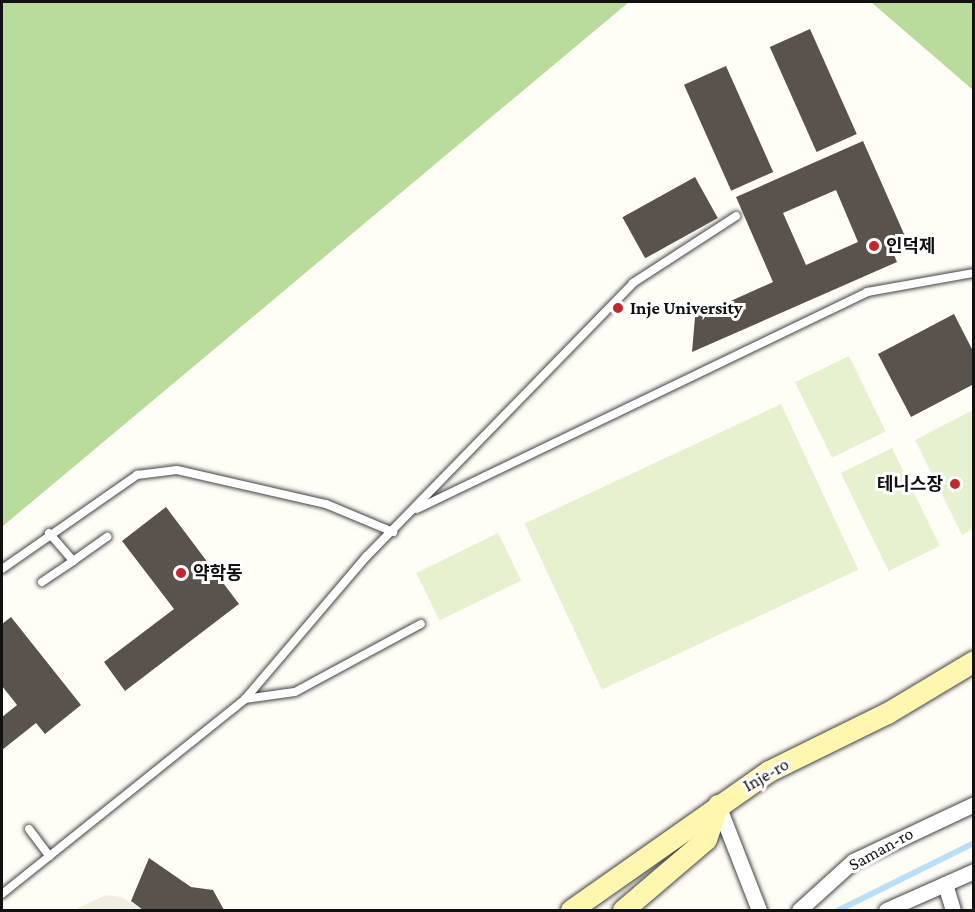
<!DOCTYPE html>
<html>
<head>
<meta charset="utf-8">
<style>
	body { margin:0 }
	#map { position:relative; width:975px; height:912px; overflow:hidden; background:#fffdf5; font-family:"Crimson Pro","Noto Sans KR",serif }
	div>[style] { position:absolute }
	.forest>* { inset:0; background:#b9dc9c }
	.pitch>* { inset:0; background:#e6f2cf; transform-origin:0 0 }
	.plaza>* { inset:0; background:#f1ede2 }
	.stream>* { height:6px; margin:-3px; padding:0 3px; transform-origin:3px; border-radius:3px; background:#b9e0f7 }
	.building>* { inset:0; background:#5a524d; transform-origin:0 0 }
	.roads { filter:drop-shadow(0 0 2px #444) drop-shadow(0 0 2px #444) }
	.lane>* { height:8px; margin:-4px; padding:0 4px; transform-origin:4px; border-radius:4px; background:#fff }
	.street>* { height:15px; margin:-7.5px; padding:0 7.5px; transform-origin:7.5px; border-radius:7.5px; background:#fff }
	.secondary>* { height:21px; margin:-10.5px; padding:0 10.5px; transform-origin:10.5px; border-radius:10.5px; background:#fff6b0 }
	.dots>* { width:16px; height:16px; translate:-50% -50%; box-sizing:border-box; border:3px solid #fff; border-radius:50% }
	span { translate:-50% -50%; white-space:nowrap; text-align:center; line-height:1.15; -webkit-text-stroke:6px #fff; paint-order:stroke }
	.poi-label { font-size:18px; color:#111; font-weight:700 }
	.left { translate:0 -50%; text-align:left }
	.right { translate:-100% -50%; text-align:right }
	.street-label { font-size:18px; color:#111 }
	.frame { position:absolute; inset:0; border:3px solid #111; pointer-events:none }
</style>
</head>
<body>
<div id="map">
	<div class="forest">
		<div style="clip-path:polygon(2px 2px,629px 2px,3px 526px)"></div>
		<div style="clip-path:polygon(871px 2px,973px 2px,973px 90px)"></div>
	</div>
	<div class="pitch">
		<div style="left:849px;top:356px;width:84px;height:60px;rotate:64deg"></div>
		<div style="left:781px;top:404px;width:183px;height:283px;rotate:65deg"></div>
		<div style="clip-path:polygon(973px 410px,973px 529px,962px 535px,915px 440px)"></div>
		<div style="left:892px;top:448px;width:109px;height:57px;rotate:64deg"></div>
		<div style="left:498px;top:533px;width:53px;height:91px;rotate:64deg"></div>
	</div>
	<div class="plaza">
		<div style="clip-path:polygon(106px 895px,122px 897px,143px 910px,74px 910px)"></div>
	</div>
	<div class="stream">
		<div style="left:839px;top:910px;width:151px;rotate:-26.4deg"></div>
	</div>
	<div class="building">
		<div style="left:810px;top:29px;width:115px;height:44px;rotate:66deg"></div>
		<div style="left:726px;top:66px;width:116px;height:46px;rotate:66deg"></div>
		<div style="clip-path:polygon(evenodd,863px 141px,908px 243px,892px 250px,897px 262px,692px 352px,695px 317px,773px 282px,736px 197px,863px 141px,836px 190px,858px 242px,806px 265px,783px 213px,836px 190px)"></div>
		<div style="left:695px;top:177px;width:47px;height:83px;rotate:61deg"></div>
		<div style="clip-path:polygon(954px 314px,974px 353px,974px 384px,911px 417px,878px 354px)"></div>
		<div style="clip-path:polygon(166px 507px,239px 604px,125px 691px,104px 662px,174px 609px,122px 541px)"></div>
		<div style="clip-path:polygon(11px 617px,81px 705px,45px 734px,36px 723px,2px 750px,2px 717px,17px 705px,2px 686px,2px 624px)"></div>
		<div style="clip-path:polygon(149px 858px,191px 887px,213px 890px,224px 910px,143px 910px,131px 901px)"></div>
	</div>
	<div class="roads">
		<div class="lane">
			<div style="left:417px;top:509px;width:500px;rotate:-25.7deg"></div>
			<div style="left:867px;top:292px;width:109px;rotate:-10.1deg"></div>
			<div style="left:49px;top:533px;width:37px;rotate:49deg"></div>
			<div style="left:73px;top:561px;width:42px;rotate:-35.2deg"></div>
			<div style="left:2px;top:569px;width:165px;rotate:-34.8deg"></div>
			<div style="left:137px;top:475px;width:40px;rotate:-7.1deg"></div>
			<div style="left:177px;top:470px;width:153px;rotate:12.9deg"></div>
			<div style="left:326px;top:504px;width:73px;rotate:22.7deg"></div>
			<div style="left:42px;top:582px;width:37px;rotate:-34deg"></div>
			<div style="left:245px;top:699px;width:50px;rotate:-8deg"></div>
			<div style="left:295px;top:692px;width:143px;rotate:-28.4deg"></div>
			<div style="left:29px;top:829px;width:34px;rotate:53deg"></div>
			<div style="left:2px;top:894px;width:312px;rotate:-38.7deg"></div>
			<div style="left:245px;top:699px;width:187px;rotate:-49.6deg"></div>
			<div style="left:366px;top:557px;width:383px;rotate:-45.7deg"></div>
			<div style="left:633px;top:283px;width:123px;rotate:-33deg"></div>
		</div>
		<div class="street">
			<div style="left:718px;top:805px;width:113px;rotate:68.7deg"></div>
			<div style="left:945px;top:884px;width:27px;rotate:73deg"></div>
			<div style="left:799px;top:910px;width:73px;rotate:-42.2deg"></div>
			<div style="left:853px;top:861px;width:134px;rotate:-25.2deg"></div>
			<div style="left:886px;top:910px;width:96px;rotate:-23.9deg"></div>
		</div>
		<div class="secondary">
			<div style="left:571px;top:910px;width:242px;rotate:-35.1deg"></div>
			<div style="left:769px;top:771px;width:131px;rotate:-26.2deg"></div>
			<div style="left:887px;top:713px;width:101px;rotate:-30.9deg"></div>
			<div style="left:623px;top:910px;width:109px;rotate:-40.5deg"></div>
			<div style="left:706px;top:839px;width:36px;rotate:-71deg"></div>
		</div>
	</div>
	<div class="dots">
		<div style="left:874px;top:246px;background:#c4262e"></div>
		<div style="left:618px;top:308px;background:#c4262e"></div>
		<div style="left:955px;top:484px;background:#c4262e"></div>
		<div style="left:181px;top:573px;background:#c4262e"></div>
	</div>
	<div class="poi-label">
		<span class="left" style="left:886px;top:246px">인덕제</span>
		<span class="left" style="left:630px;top:308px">Inje University</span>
		<span class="right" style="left:943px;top:484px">테니스장</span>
		<span class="left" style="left:193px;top:573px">약학동</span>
	</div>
	<div class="street-label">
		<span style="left:766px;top:775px;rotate:-30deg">Inje-ro</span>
		<span style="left:881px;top:849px;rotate:-29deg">Saman-ro</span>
	</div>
	<div class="frame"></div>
</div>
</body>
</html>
